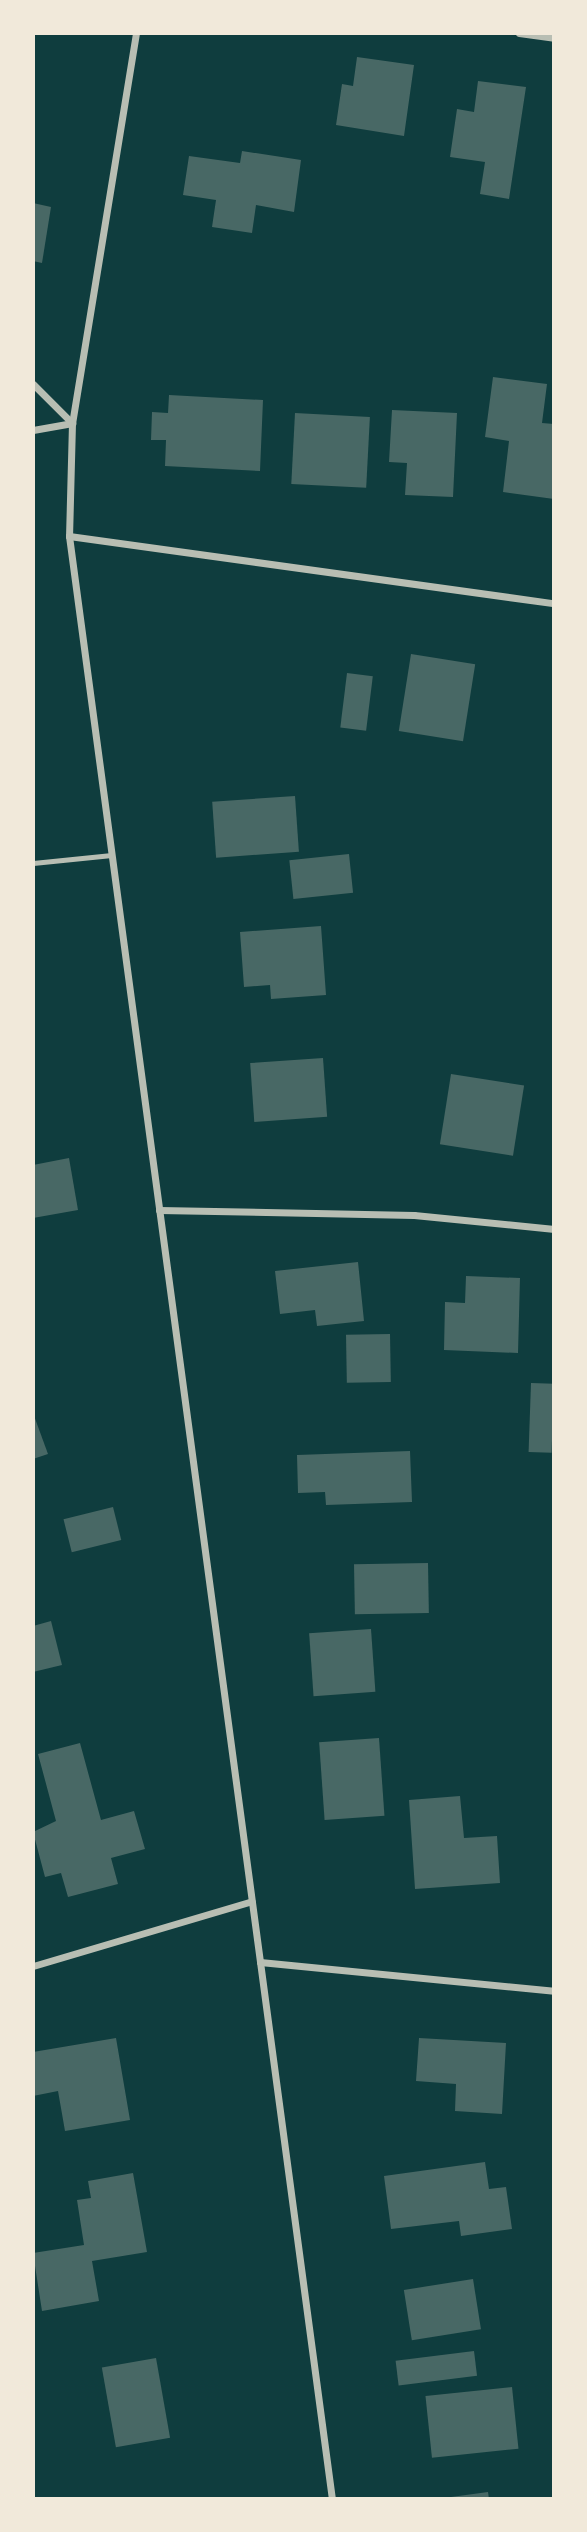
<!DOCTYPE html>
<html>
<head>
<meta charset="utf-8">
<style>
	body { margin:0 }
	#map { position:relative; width:587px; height:2532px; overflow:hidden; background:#0f3d3e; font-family:"Exo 2",sans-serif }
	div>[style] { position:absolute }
	.building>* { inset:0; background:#486865; transform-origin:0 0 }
	.service>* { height:5px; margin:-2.5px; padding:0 2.5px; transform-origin:2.5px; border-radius:2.5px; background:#b8beb3 }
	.minor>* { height:7px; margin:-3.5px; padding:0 3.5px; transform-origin:3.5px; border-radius:3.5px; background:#b8beb3 }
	span { translate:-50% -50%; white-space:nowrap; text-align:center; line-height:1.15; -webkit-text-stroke:7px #f1e9da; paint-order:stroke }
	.frame { position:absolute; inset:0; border:35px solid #f1e9da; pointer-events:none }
</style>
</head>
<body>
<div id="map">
	<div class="building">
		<div style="clip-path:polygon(357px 57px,414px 65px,404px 136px,336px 125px,342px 84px,353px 86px)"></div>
		<div style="clip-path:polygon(478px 81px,526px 87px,509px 199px,480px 194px,485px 162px,450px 157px,457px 109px,474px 112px)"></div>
		<div style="clip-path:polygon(242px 151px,301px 160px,294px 212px,256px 205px,252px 233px,212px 227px,216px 200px,183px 195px,189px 156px,240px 163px)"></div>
		<div style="clip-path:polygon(33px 203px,51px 207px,42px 263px,33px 261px)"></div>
		<div style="clip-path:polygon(493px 377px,547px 384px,542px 423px,554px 424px,554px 499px,503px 492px,509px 441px,485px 437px)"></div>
		<div style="clip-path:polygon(169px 395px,263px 400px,260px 471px,165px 466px,166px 440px,151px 440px,152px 412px,168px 413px)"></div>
		<div style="clip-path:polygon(392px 410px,457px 413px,453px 497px,405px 495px,407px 463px,389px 462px)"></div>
		<div style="left:295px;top:413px;width:75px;height:71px;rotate:3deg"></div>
		<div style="left:411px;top:654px;width:65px;height:78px;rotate:9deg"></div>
		<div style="left:347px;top:673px;width:26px;height:55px;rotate:7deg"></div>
		<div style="left:295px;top:796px;width:56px;height:83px;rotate:86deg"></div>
		<div style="left:349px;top:854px;width:39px;height:60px;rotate:84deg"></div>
		<div style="clip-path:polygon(321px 926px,326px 995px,271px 999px,270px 985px,244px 987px,240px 932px)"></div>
		<div style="left:323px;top:1058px;width:59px;height:73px;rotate:86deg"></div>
		<div style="left:451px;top:1074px;width:74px;height:71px;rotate:9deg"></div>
		<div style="clip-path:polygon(69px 1158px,78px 1210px,33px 1218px,33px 1165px)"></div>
		<div style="clip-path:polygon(358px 1262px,364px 1321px,317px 1326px,315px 1310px,280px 1314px,275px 1271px)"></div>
		<div style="clip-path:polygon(466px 1276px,520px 1278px,518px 1353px,444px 1350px,445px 1302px,465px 1303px)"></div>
		<div style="left:390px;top:1334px;width:48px;height:44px;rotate:89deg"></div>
		<div style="left:531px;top:1383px;width:23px;height:69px;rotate:2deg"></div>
		<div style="clip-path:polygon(33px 1413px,48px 1454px,33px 1459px)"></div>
		<div style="clip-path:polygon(410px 1451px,412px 1502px,326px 1505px,325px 1492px,298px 1493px,297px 1455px)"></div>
		<div style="left:113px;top:1507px;width:34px;height:51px;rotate:76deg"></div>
		<div style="left:428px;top:1563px;width:50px;height:74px;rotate:89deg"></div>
		<div style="clip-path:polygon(51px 1621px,62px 1665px,33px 1672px,33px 1626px)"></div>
		<div style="left:371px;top:1629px;width:63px;height:62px;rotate:86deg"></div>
		<div style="left:379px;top:1738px;width:78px;height:60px;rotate:86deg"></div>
		<div style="clip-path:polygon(80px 1743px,101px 1820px,134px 1811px,145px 1849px,111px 1858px,118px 1884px,68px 1897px,61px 1873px,45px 1877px,33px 1832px,56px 1821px,38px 1754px)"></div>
		<div style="clip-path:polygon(460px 1796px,464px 1838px,497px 1836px,500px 1883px,415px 1889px,409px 1800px)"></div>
		<div style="clip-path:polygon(116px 2038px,130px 2120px,65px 2131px,58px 2091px,33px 2096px,33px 2052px)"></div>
		<div style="clip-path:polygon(419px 2038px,506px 2043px,502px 2114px,455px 2111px,456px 2084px,416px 2081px)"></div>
		<div style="clip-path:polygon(485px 2162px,489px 2189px,506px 2187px,512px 2229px,461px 2236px,459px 2221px,391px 2229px,384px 2176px)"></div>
		<div style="clip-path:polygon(133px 2173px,147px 2252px,92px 2261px,99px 2301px,42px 2311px,33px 2253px,84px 2245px,77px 2200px,91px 2198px,88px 2181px)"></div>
		<div style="left:473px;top:2279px;width:51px;height:70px;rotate:81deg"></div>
		<div style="left:474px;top:2351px;width:25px;height:79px;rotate:83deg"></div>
		<div style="left:156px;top:2358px;width:81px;height:55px;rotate:80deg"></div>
		<div style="left:512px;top:2387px;width:62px;height:87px;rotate:84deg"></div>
		<div style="clip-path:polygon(488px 2492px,489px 2499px,452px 2499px,451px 2497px)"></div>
	</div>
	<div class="service">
		<div style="left:33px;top:863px;width:79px;rotate:-5.8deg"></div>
	</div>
	<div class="minor">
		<div style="left:136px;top:33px;width:395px;rotate:99.3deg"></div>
		<div style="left:72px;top:423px;width:113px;rotate:91.5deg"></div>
		<div style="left:69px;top:536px;width:1981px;rotate:82.37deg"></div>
		<div style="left:519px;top:33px;width:35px;rotate:8deg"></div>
		<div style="left:33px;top:384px;width:55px;rotate:45deg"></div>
		<div style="left:33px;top:430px;width:40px;rotate:-10deg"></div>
		<div style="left:69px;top:536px;width:490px;rotate:7.9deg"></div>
		<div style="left:159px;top:1210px;width:255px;rotate:1.1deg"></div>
		<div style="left:414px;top:1215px;width:141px;rotate:5.7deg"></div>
		<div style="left:260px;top:1962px;width:295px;rotate:5.6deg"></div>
		<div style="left:33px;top:1966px;width:228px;rotate:-16.5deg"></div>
	</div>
	<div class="frame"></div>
</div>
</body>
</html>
